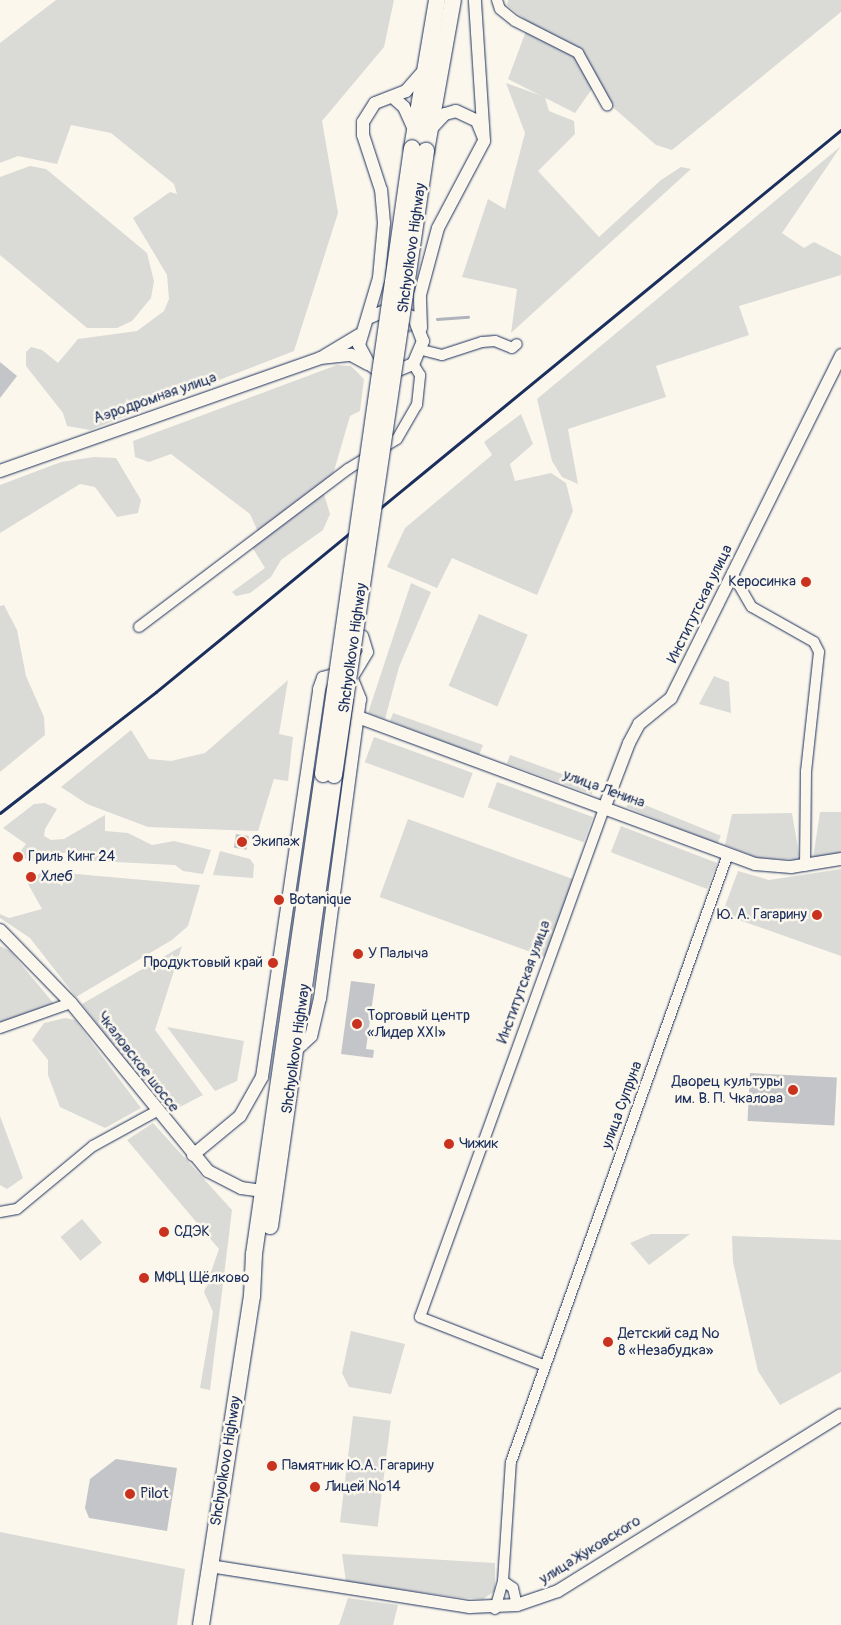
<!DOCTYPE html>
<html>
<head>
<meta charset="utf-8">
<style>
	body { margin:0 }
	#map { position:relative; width:841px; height:1625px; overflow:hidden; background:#fbf7ec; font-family:Pangolin,sans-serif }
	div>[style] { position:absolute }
	.green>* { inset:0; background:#dadad7; transform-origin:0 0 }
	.stream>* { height:2.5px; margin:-1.25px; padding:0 1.25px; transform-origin:1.25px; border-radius:1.25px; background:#afb3bb }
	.building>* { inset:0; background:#c3c5c9; transform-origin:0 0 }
	.roads { filter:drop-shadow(0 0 1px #1b2f5e) drop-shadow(0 0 1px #1b2f5e) }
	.minor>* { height:10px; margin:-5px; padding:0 5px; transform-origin:5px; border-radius:5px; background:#fbf7ec }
	.tertiary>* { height:12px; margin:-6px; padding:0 6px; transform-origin:6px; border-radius:6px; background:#fbf7ec }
	.primary>* { height:16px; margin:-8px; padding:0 8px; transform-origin:8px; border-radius:8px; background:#fbf7ec }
	.rail>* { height:2.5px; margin:-1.25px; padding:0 1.25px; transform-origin:1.25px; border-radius:1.25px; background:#1b2f5e }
	.bridges { filter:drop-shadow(0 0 1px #1b2f5e) drop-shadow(0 0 1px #1b2f5e) }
	.primary-bridge>* { height:16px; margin:-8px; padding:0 8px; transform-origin:8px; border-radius:8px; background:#fbf7ec }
	.dots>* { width:14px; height:14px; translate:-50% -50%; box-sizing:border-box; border:2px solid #fbf7ec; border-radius:50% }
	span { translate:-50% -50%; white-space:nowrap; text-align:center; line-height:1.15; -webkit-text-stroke:5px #fbf7ec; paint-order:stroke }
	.street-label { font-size:15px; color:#1b2f5e }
	.poi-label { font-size:15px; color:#1b2f5e }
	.right { translate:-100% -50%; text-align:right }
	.left { translate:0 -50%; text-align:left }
</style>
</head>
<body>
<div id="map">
	<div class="green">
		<div style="clip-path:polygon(56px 0,394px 0,384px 47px,322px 121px,338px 213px,294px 351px,90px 430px,67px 426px,63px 413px,26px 366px,26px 352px,31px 347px,42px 350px,58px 363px,78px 339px,137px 331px,164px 311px,169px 299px,167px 275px,133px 218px,170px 192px,177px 194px,174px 184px,111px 133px,71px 125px,57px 164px,18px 156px,0 163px,0 43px)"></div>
		<div style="clip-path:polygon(508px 0,841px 0,841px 12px,672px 150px,656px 145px,592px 89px,575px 113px,508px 79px,529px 23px,507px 5px)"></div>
		<div style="clip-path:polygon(506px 83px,545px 97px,549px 111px,574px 121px,575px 134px,538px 171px,599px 237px,661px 180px,681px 167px,691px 169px,511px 333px,517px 289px,462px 277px,488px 199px,505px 209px,525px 133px)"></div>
		<div style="clip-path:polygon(841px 146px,782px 233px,804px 248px,814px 242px,841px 256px,841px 275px,739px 306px,749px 335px,656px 366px,666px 397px,568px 429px,578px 484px,562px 477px,552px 461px,537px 399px)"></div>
		<div style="clip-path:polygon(30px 166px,46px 169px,147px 253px,154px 281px,151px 298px,132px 321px,117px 328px,87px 328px,0 255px,0 177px)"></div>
		<div style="clip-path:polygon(337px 365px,351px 366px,364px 379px,360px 411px,350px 416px,334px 471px,323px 491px,330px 514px,323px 530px,281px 560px,271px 577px,250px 593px,236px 596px,232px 592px,265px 568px,249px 542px,259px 534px,250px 514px,171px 454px,149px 462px,135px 457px,133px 441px)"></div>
		<div style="clip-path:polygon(521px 414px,533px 444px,510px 464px,515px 481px,551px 473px,566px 483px,573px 511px,537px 595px,452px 558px,437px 588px,387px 567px,405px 528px,492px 455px,484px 442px)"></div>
		<div style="clip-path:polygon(94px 457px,116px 458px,141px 500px,138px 513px,117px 517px,95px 487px,80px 484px,0 533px,0 485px,61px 462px)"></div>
		<div style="clip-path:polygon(411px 583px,431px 592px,399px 667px,385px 719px,368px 713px)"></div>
		<div style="clip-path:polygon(4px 605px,17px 630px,26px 676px,44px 717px,45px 735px,0 772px,0 606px)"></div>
		<div style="left:479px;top:614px;width:53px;height:78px;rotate:23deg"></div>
		<div style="clip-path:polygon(714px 676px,729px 682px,731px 713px,699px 704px)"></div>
		<div style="clip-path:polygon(288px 680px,279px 734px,293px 737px,288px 781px,274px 779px,258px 831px,148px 827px,87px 804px,61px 787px,131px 730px,149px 759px,171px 761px,205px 753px)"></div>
		<div style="clip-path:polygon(393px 713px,483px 745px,479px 755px,390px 721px)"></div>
		<div style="left:374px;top:737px;width:105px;height:27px;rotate:20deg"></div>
		<div style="left:510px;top:755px;width:90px;height:9px;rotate:20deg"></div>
		<div style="left:497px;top:782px;width:102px;height:27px;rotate:20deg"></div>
		<div style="left:630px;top:799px;width:98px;height:9px;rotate:22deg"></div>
		<div style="clip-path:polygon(45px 803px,57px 809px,45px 829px,44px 836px,51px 840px,64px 839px,105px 815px,105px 831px,128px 833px,152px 845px,174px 841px,211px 850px,203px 874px,183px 871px,175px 865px,95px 861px,77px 854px,39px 851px,38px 861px,28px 861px,19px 853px,26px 844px,3px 828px,34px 804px)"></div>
		<div style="clip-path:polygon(820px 812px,841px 812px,841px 855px,813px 858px)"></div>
		<div style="clip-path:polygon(792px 813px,800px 860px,758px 858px,725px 845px,732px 814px)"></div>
		<div style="left:408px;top:819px;width:177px;height:83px;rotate:20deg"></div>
		<div style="left:621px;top:826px;width:103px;height:28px;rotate:21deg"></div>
		<div style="clip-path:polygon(220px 851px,250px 859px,254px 865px,253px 878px,213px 875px)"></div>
		<div style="clip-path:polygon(841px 869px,841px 956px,722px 914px,738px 871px,769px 880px)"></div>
		<div style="clip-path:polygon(42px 871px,200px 885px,188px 926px,172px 940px,76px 997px,30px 938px,0 918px,0 914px,9px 918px,42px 909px,28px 884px)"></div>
		<div style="clip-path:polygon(0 946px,10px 951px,55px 1005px,0 1023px)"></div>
		<div style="clip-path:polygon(182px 946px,155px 1030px,203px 1095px,176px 1109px,161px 1092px,154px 1098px,82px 1004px)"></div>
		<div style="clip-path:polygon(65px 1018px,75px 1020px,141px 1108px,105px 1128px,60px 1107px,48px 1075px,48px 1060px,32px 1040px,44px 1023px)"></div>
		<div style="clip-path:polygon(167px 1027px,244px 1041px,237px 1081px,215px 1091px)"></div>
		<div style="clip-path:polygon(0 1116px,23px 1178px,7px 1189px,0 1185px)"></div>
		<div style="clip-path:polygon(153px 1123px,232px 1210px,210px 1390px,200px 1388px,213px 1312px,204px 1292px,219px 1249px,127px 1140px)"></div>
		<div style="left:82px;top:1219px;width:31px;height:28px;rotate:50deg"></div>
		<div style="clip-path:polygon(651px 1234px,690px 1234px,649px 1265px,630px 1243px)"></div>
		<div style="clip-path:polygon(732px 1236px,841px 1240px,841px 1372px,780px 1405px,758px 1371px,733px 1262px)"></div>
		<div style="clip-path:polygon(351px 1331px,405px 1344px,391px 1394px,349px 1387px,342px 1373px)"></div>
		<div style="left:353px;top:1416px;width:38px;height:107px;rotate:7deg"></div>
		<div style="clip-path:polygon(0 1532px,185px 1569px,177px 1625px,0 1625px)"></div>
		<div style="clip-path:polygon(342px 1554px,495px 1563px,495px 1591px,483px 1599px,462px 1598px,346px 1582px)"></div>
		<div style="clip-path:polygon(348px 1598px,398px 1605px,393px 1625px,339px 1625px)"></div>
	</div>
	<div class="stream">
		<div style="left:437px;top:319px;width:31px;rotate:-4deg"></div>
		<div style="left:405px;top:331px;width:7px;rotate:-8deg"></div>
	</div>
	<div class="building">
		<div style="clip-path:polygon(0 362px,17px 376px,0 398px)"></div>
		<div style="left:236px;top:834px;width:13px;height:14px;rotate:9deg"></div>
		<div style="clip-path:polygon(351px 981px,375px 984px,366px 1049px,374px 1050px,373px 1058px,341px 1054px)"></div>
		<div style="left:750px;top:1073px;width:87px;height:48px;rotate:3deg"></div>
		<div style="clip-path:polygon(116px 1459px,177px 1468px,167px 1531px,89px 1518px,85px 1508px,90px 1479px)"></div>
	</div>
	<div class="roads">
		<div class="minor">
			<div style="left:497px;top:0;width:9px;rotate:72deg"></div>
			<div style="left:500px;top:9px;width:19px;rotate:39deg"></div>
			<div style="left:515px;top:21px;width:71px;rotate:26.9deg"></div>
			<div style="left:578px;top:53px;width:60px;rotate:60.9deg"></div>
			<div style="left:422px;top:350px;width:21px;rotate:14deg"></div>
			<div style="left:442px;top:355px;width:42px;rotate:-18deg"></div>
			<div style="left:482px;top:342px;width:13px;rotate:-4deg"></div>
			<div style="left:495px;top:341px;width:18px;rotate:22deg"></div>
			<div style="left:512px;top:348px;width:6px;rotate:-39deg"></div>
			<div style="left:732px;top:573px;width:39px;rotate:60deg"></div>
			<div style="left:752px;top:607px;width:71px;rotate:29.4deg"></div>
			<div style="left:814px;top:642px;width:11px;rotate:63deg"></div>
			<div style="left:819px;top:652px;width:120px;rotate:96.2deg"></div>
			<div style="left:806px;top:771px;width:95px;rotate:90.6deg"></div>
			<div style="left:139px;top:627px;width:262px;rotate:-37.1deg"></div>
			<div style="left:348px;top:469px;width:57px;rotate:-31.5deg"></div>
			<div style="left:397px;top:439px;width:39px;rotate:-60deg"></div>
			<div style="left:417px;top:405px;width:30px;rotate:-84deg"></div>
			<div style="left:420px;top:375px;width:13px;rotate:-122deg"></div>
			<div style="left:352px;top:679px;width:31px;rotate:-59deg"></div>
			<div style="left:368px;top:652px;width:17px;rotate:-107deg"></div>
			<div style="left:0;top:1028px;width:75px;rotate:-19.4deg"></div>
			<div style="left:0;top:1212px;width:17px;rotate:-10deg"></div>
			<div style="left:17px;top:1209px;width:99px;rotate:-39.7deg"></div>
			<div style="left:93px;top:1146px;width:71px;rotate:-28.7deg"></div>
			<div style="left:543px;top:1365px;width:132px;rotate:-158.7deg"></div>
			<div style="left:420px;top:1317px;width:543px;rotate:-70.1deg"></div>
			<div style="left:503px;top:1581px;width:12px;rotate:35deg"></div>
			<div style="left:513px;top:1588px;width:17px;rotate:77deg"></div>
			<div style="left:495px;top:1609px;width:29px;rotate:-74deg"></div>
			<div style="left:503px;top:1581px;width:119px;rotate:-86.2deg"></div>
			<div style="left:511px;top:1462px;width:646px;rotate:-70.36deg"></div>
		</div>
		<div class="tertiary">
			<div style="left:394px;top:98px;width:13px;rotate:42deg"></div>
			<div style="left:404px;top:107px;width:24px;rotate:66deg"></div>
			<div style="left:430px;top:130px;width:22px;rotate:-47deg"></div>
			<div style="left:445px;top:114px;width:11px;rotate:-15deg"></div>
			<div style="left:456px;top:111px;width:23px;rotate:25deg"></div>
			<div style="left:477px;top:121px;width:16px;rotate:68deg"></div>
			<div style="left:368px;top:318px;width:25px;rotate:-23deg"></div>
			<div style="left:391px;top:308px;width:25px;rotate:23deg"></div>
			<div style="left:414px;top:318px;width:25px;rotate:69deg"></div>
			<div style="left:423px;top:341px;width:25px;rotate:113deg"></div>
			<div style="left:413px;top:364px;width:24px;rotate:158deg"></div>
			<div style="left:391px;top:373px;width:12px;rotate:-171deg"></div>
			<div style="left:379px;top:371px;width:12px;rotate:-145deg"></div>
			<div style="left:369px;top:364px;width:21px;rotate:-118deg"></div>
			<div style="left:359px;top:345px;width:70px;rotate:-73.4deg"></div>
			<div style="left:379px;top:278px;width:55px;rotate:-84.8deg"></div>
			<div style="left:384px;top:223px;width:33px;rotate:-95deg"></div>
			<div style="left:381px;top:190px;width:58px;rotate:-108.1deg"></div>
			<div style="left:363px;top:135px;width:13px;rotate:-90deg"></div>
			<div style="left:363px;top:122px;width:22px;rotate:-58deg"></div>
			<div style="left:375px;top:103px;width:33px;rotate:-21deg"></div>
			<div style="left:406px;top:91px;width:28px;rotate:-49deg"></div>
			<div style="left:421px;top:328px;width:33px;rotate:-92deg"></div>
			<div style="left:420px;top:295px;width:69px;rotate:-75deg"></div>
			<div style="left:438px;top:228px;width:98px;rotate:-62.1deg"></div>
			<div style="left:484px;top:141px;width:141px;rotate:-93.7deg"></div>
			<div style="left:324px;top:356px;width:41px;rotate:-31deg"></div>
			<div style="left:0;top:471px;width:339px;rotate:-19.4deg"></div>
			<div style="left:320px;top:358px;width:31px;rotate:-6deg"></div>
			<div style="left:351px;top:355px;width:19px;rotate:28deg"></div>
			<div style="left:358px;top:717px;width:423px;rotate:20.3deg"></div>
			<div style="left:755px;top:864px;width:36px;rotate:5deg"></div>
			<div style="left:791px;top:867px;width:51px;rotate:-9.1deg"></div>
			<div style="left:605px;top:806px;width:67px;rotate:-69.1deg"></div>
			<div style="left:629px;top:743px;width:21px;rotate:-62deg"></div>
			<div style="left:639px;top:724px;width:41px;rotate:-39.1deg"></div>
			<div style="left:671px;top:698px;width:383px;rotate:-63.6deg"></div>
			<div style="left:0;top:930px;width:102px;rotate:45.8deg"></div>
			<div style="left:71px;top:1003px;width:217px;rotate:50.8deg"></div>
			<div style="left:208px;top:1171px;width:37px;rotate:27deg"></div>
			<div style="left:241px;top:1188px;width:30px;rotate:8deg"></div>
			<div style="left:193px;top:1155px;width:61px;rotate:-39.7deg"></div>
			<div style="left:240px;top:1116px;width:45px;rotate:-60.6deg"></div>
			<div style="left:262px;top:1077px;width:392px;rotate:-81.6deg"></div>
			<div style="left:319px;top:689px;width:12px;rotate:-70deg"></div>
			<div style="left:323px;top:678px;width:15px;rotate:-16deg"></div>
			<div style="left:337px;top:674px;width:16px;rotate:18deg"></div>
			<div style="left:352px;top:679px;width:22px;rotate:68deg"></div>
			<div style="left:360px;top:699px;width:302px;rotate:97.6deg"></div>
			<div style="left:320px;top:998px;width:39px;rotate:103deg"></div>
			<div style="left:311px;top:1036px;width:21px;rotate:137deg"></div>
			<div style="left:210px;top:1566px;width:263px;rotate:9deg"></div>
			<div style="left:470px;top:1607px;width:47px;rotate:-2.4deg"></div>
			<div style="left:517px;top:1605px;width:43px;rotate:-18.9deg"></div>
			<div style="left:558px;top:1591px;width:333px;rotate:-31.9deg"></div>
		</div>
		<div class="primary">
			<div style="left:412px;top:148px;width:150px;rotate:-80.4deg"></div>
			<div style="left:426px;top:151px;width:153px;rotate:-79.9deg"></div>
			<div style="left:270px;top:1226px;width:456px;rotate:-81.9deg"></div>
			<div style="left:201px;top:1625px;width:333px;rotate:-81.2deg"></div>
			<div style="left:252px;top:1296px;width:42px;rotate:-87.3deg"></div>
			<div style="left:254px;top:1254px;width:485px;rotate:-81.8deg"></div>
		</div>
	</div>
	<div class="rail">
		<div style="left:0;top:813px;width:197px;rotate:-37.8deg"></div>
		<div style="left:156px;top:692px;width:886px;rotate:-39.37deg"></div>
	</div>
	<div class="bridges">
		<div class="primary-bridge">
			<div style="left:323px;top:774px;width:632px;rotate:-81.91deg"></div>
			<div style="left:334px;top:775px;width:631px;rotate:-81.61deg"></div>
		</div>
	</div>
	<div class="dots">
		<div style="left:806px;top:582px;background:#c8321e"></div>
		<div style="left:242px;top:842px;background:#c8321e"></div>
		<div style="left:18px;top:857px;background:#c8321e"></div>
		<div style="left:31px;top:877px;background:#c8321e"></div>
		<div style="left:279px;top:900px;background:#c8321e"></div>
		<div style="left:817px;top:915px;background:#c8321e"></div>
		<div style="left:358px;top:954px;background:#c8321e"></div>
		<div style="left:273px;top:963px;background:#c8321e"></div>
		<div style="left:357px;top:1024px;background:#c8321e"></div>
		<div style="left:793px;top:1090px;background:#c8321e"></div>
		<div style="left:449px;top:1144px;background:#c8321e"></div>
		<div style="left:164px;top:1232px;background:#c8321e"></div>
		<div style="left:144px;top:1278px;background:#c8321e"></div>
		<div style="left:608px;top:1342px;background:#c8321e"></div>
		<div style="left:272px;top:1466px;background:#c8321e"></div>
		<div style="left:315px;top:1487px;background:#c8321e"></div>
		<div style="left:130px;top:1494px;background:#c8321e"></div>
	</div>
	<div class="street-label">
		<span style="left:412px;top:248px;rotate:-82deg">Shchyolkovo Highway</span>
		<span style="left:155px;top:398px;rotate:-19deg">Аэродромная улица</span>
		<span style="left:700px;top:604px;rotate:-64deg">Институтская улица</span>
		<span style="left:353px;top:648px;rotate:-82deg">Shchyolkovo Highway</span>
		<span style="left:604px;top:789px;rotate:20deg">улица Ленина</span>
		<span style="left:524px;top:982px;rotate:-70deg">Институтская улица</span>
		<span style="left:296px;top:1049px;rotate:-82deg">Shchyolkovo Highway</span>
		<span style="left:138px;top:1062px;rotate:52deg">Чкаловское шоссе</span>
		<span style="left:622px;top:1105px;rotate:-70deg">улица Супруна</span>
		<span style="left:226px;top:1461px;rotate:-81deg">Shchyolkovo Highway</span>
		<span style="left:590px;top:1550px;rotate:-32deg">улица Жуковского</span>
	</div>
	<div class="poi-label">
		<span class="right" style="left:796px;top:582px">Керосинка</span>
		<span class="left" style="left:252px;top:842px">Экипаж</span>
		<span class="left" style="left:28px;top:857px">Гриль Кинг 24</span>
		<span class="left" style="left:41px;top:877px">Хлеб</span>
		<span class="left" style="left:289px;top:900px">Botanique</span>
		<span class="right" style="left:807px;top:915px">Ю. А. Гагарину</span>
		<span class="left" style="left:368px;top:954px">У Палыча</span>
		<span class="right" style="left:263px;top:963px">Продуктовый край</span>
		<span class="left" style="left:367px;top:1024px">Торговый центр<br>«Лидер XXI»</span>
		<span class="right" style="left:783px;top:1090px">Дворец культуры<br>им. В. П. Чкалова</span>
		<span class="left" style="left:459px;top:1144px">Чижик</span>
		<span class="left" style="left:174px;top:1232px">СДЭК</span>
		<span class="left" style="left:154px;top:1278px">МФЦ Щёлково</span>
		<span class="left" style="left:618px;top:1342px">Детский сад №<br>8 «Незабудка»</span>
		<span class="left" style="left:282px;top:1466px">Памятник Ю.А. Гагарину</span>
		<span class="left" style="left:325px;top:1487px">Лицей №14</span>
		<span class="left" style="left:140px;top:1494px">Pilot</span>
	</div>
</div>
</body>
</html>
